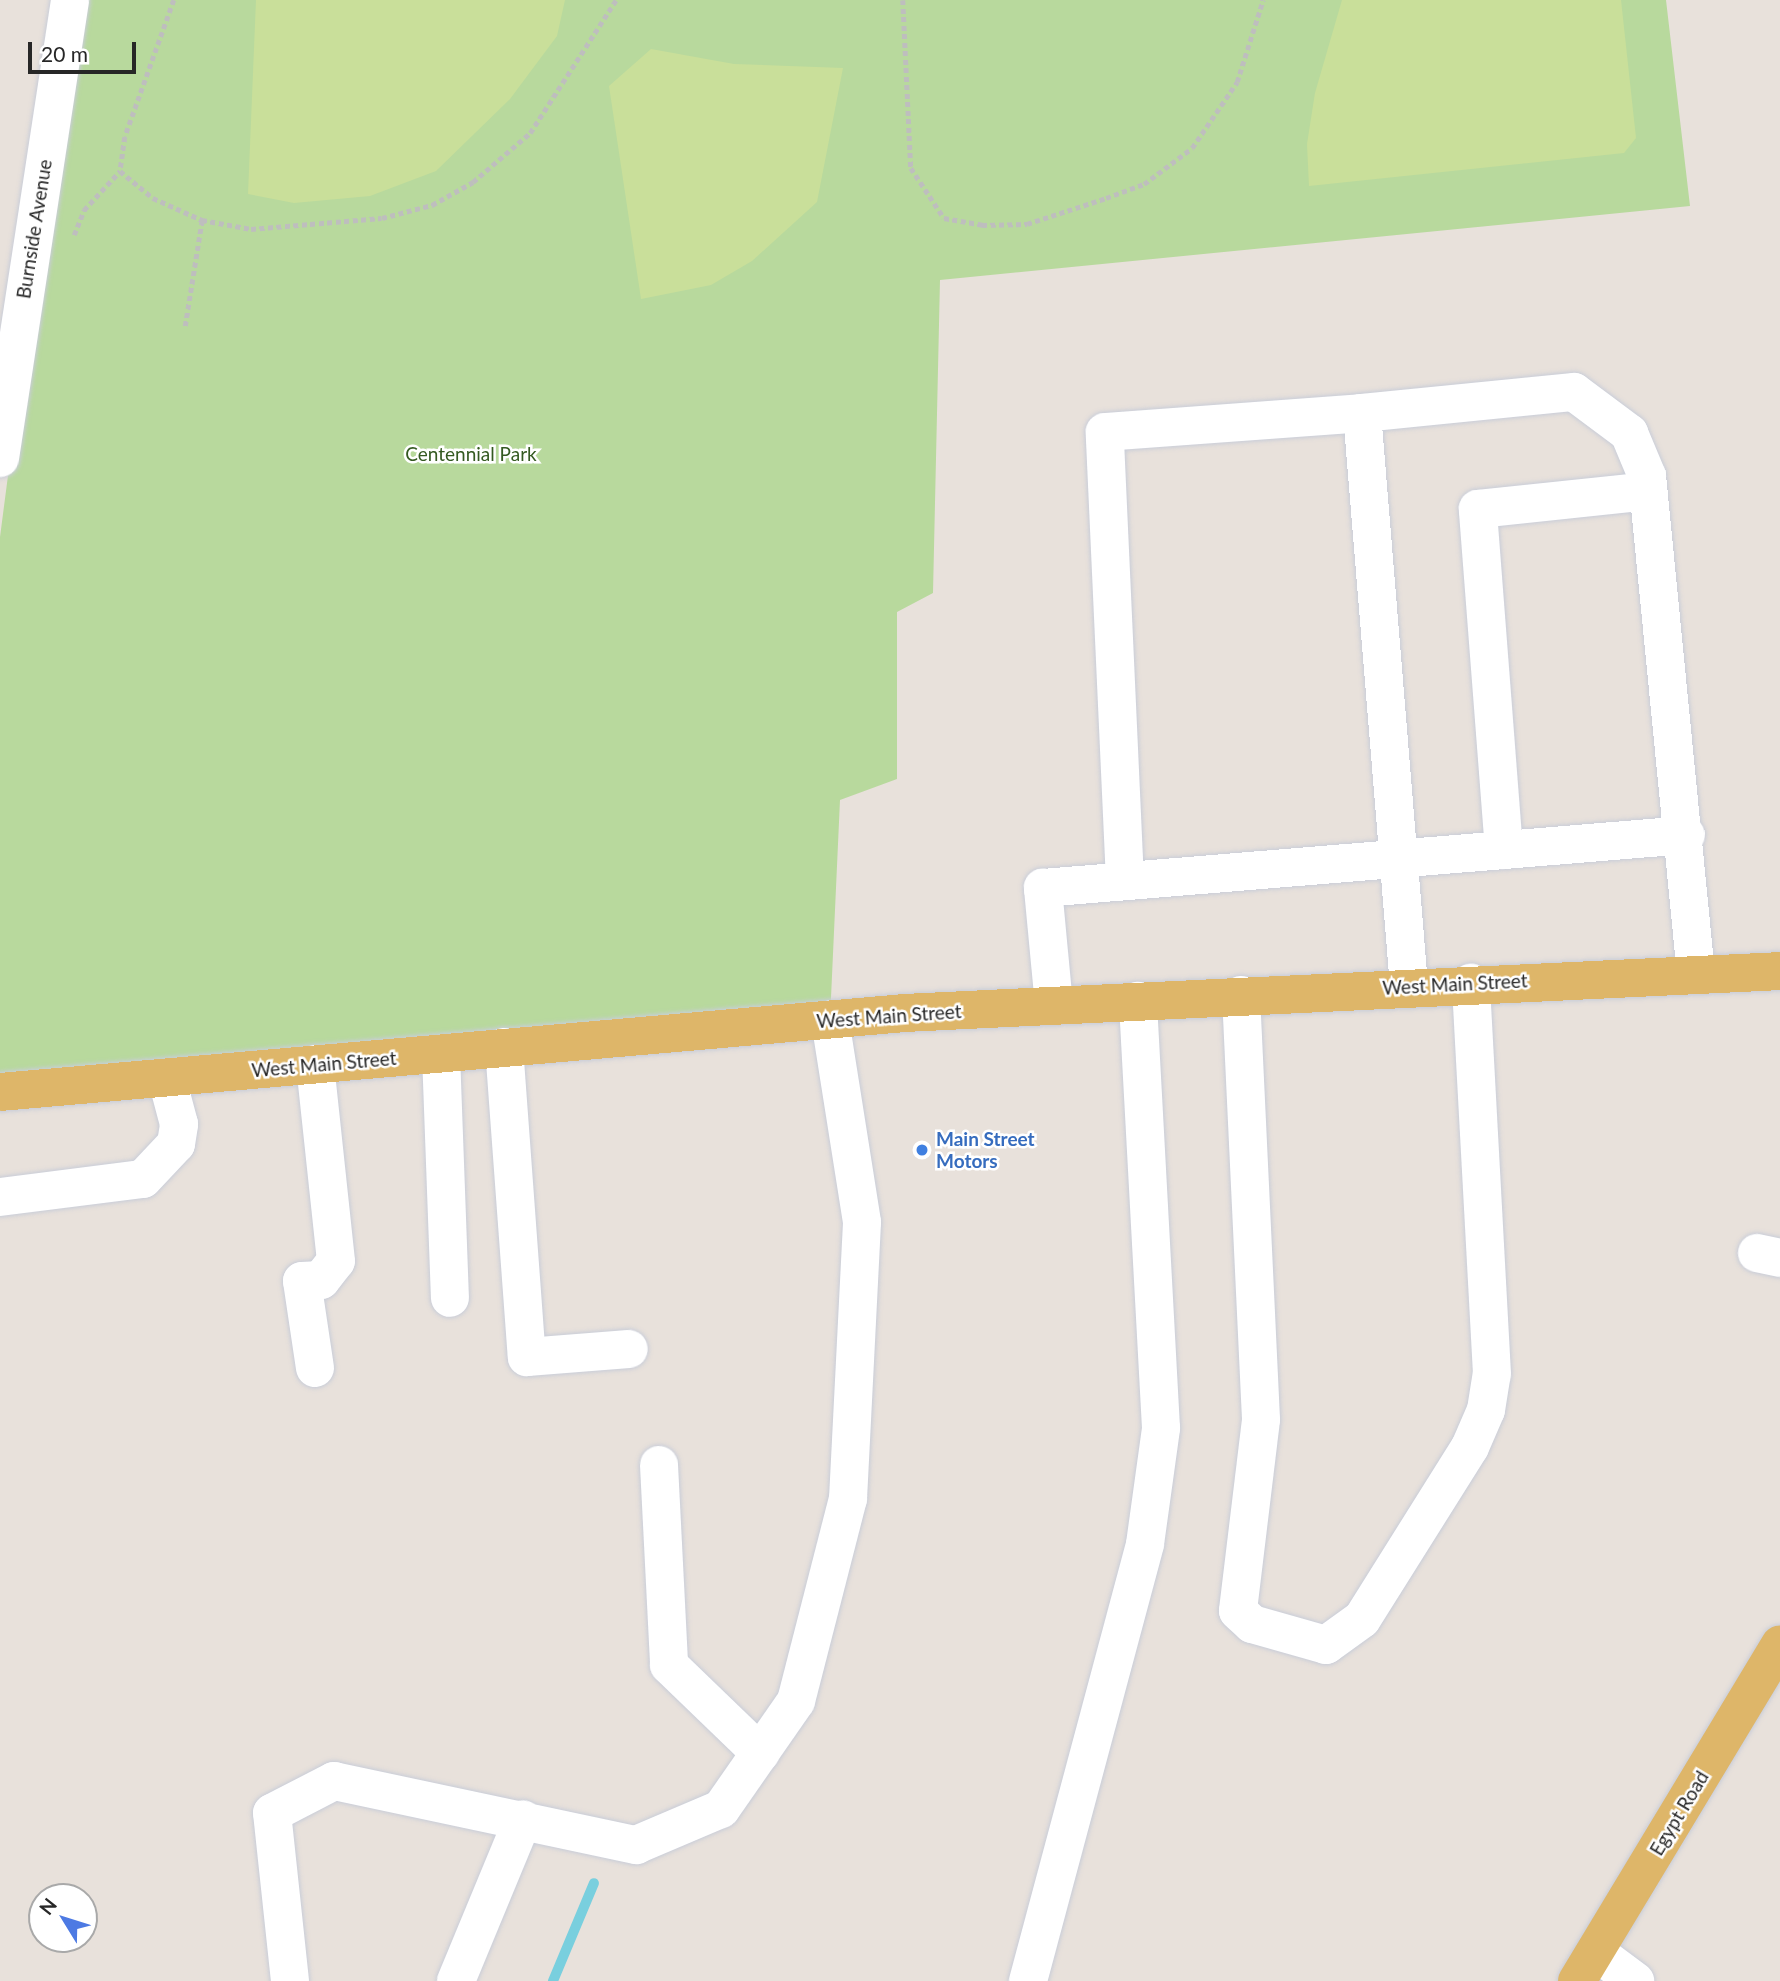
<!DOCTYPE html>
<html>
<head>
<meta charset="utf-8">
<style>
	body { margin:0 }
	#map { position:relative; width:1780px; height:1981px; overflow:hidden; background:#e8e1db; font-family:Lato,sans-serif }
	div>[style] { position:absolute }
	.green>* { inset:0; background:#b8d99d }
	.pitch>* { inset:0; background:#c9df9a }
	.stream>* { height:10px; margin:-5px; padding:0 5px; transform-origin:5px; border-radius:5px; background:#79cfde }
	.path>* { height:4.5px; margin-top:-2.25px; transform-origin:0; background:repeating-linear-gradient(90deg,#bebebe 0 5px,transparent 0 8.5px) }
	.roads { filter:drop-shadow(0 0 2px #c9cdd8) drop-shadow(0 0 2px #c9cdd8) }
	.minor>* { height:38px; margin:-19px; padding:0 19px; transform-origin:19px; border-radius:19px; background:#fff }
	.major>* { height:38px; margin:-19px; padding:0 19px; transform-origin:19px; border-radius:19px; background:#deb669 }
	.dots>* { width:19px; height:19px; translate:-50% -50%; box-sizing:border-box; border:4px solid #fff; border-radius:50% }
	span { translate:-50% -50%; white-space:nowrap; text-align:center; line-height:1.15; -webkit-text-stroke:5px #fff; paint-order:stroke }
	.street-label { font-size:19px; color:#272727 }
	.park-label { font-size:19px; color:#345a21 }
	.shop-label { font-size:19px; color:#366cbe; font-weight:700 }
	.left { translate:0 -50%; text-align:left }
	.north { position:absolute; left:28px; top:1883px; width:70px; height:70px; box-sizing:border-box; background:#fff; border:2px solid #a9a9a9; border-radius:50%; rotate:308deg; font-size:19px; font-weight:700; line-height:28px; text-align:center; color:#272727 }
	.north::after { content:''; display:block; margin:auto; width:24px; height:32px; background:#4d7ae3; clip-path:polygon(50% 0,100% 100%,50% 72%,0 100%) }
	.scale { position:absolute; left:28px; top:42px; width:108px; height:32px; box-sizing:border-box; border:4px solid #272727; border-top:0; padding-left:9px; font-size:21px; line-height:24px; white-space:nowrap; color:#272727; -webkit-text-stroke:5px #fff; paint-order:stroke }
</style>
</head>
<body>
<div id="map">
	<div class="green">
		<div style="clip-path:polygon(70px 0,1666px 0,1690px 206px,940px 280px,933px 593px,897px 612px,897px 779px,840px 800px,830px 1020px,0 1091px,0 537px)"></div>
	</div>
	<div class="pitch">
		<div style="clip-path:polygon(256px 0,565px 0,557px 36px,510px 99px,436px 171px,370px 196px,294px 203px,248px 194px)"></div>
		<div style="clip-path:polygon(1342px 0,1621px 0,1636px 138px,1624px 153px,1309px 186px,1307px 144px,1315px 93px)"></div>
		<div style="clip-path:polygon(651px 49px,734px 64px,843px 68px,817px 202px,752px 261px,711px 285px,641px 299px,609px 86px)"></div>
	</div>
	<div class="stream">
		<div style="left:553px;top:1981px;width:106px;rotate:-67.3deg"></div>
	</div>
	<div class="path">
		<div style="left:174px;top:0;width:145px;rotate:109.7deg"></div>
		<div style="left:125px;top:137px;width:34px;rotate:98deg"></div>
		<div style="left:120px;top:171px;width:43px;rotate:39.3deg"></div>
		<div style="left:153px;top:198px;width:54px;rotate:24.2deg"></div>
		<div style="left:202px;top:220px;width:50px;rotate:10.4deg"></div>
		<div style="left:251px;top:229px;width:131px;rotate:-4.8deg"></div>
		<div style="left:382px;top:218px;width:52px;rotate:-14.6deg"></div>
		<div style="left:432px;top:205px;width:47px;rotate:-29.3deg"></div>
		<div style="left:473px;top:182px;width:75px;rotate:-40.7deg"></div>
		<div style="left:530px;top:133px;width:158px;rotate:-57.1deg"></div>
		<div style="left:903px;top:0;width:168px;rotate:87.3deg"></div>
		<div style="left:911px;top:168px;width:60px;rotate:56.6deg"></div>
		<div style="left:944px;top:218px;width:39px;rotate:10deg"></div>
		<div style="left:982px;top:225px;width:45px;rotate:-1.3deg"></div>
		<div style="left:1027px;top:224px;width:83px;rotate:-18.2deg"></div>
		<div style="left:1106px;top:198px;width:40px;rotate:-20.2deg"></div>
		<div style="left:1144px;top:184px;width:60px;rotate:-36.9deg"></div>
		<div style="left:1192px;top:148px;width:80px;rotate:-55.7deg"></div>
		<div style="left:1237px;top:82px;width:86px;rotate:-72.4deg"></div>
		<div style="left:74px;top:235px;width:27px;rotate:-68deg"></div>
		<div style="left:84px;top:210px;width:53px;rotate:-47.3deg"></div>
		<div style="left:185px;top:326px;width:107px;rotate:-80.9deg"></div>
	</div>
	<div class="roads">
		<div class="minor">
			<div style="left:0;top:458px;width:463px;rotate:-81.3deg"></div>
			<div style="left:1504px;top:850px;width:342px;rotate:-94.4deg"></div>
			<div style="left:1478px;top:509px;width:171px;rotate:-6deg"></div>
			<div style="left:1125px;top:881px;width:449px;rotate:-92.6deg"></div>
			<div style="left:1105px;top:432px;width:258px;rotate:-4.2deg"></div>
			<div style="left:1409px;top:986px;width:575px;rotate:-94.69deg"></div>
			<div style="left:1362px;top:413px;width:213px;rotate:-5.7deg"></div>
			<div style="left:1574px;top:392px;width:69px;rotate:36.7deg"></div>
			<div style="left:1629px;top:433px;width:47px;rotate:67.3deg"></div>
			<div style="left:1647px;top:476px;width:500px;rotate:84.38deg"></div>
			<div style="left:1241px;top:995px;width:425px;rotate:87.3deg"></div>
			<div style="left:1261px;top:1420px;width:192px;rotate:96.9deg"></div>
			<div style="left:1238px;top:1611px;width:19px;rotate:43deg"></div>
			<div style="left:1252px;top:1624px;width:77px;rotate:15.8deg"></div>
			<div style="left:1326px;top:1645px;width:44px;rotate:-35.8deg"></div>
			<div style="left:1362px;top:1619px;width:203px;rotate:-57.9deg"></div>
			<div style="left:1470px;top:1447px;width:40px;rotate:-66.6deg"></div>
			<div style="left:1486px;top:1410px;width:36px;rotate:-81deg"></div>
			<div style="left:1492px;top:1374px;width:392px;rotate:-93.1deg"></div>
			<div style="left:1054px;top:1005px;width:118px;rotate:-95.4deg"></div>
			<div style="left:1043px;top:888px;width:645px;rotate:-4.71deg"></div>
			<div style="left:504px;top:1047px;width:311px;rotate:85.8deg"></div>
			<div style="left:527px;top:1357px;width:102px;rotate:-4.5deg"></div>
			<div style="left:441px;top:1054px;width:244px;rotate:87.9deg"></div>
			<div style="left:0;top:1197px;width:144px;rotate:-7.2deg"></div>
			<div style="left:143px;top:1179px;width:48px;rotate:-46.7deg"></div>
			<div style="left:176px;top:1144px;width:20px;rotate:-81deg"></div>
			<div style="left:179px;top:1124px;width:47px;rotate:-104.9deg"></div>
			<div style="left:1757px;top:1253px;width:24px;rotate:12deg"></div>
			<div style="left:315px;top:1368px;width:88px;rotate:-98.5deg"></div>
			<div style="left:302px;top:1281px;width:19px;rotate:-3deg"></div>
			<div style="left:321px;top:1280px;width:24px;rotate:-52deg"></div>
			<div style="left:336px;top:1261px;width:198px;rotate:-96.1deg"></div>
			<div style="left:659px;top:1465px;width:200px;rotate:87.1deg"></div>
			<div style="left:669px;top:1665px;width:127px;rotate:44deg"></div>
			<div style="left:1596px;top:1952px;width:49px;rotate:36.6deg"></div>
			<div style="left:290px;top:1981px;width:169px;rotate:-96.1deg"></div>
			<div style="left:272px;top:1813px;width:70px;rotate:-27.3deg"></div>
			<div style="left:334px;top:1781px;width:309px;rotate:12deg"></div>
			<div style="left:636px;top:1845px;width:92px;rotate:-23deg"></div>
			<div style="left:721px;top:1809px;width:131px;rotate:-55.2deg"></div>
			<div style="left:796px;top:1701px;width:209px;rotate:-75.6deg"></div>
			<div style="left:848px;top:1499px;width:277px;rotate:-87.1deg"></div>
			<div style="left:862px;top:1222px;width:205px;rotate:-99deg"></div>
			<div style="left:456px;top:1981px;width:175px;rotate:-67.5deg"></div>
			<div style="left:1028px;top:1981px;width:452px;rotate:-75deg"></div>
			<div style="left:1145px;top:1544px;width:117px;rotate:-82.1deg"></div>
			<div style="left:1161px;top:1428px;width:428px;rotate:-93.1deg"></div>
		</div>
		<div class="major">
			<div style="left:0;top:1092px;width:907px;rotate:-4.99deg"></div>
			<div style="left:904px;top:1013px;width:877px;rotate:-2.74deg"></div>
			<div style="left:1577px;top:1981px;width:393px;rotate:-58.9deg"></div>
		</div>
	</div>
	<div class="dots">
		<div style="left:922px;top:1150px;background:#3f7fe0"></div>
	</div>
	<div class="street-label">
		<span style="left:34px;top:229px;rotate:-81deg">Burnside Avenue</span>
		<span style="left:1455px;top:984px;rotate:-3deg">West Main Street</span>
		<span style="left:889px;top:1016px;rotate:-4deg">West Main Street</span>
		<span style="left:324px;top:1064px;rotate:-5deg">West Main Street</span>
		<span style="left:1679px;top:1813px;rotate:-59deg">Egypt Road</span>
	</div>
	<div class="park-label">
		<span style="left:471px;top:454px">Centennial Park</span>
	</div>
	<div class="shop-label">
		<span class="left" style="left:936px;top:1150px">Main Street<br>Motors</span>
	</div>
	<div class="north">N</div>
	<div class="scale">20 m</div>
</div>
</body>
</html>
